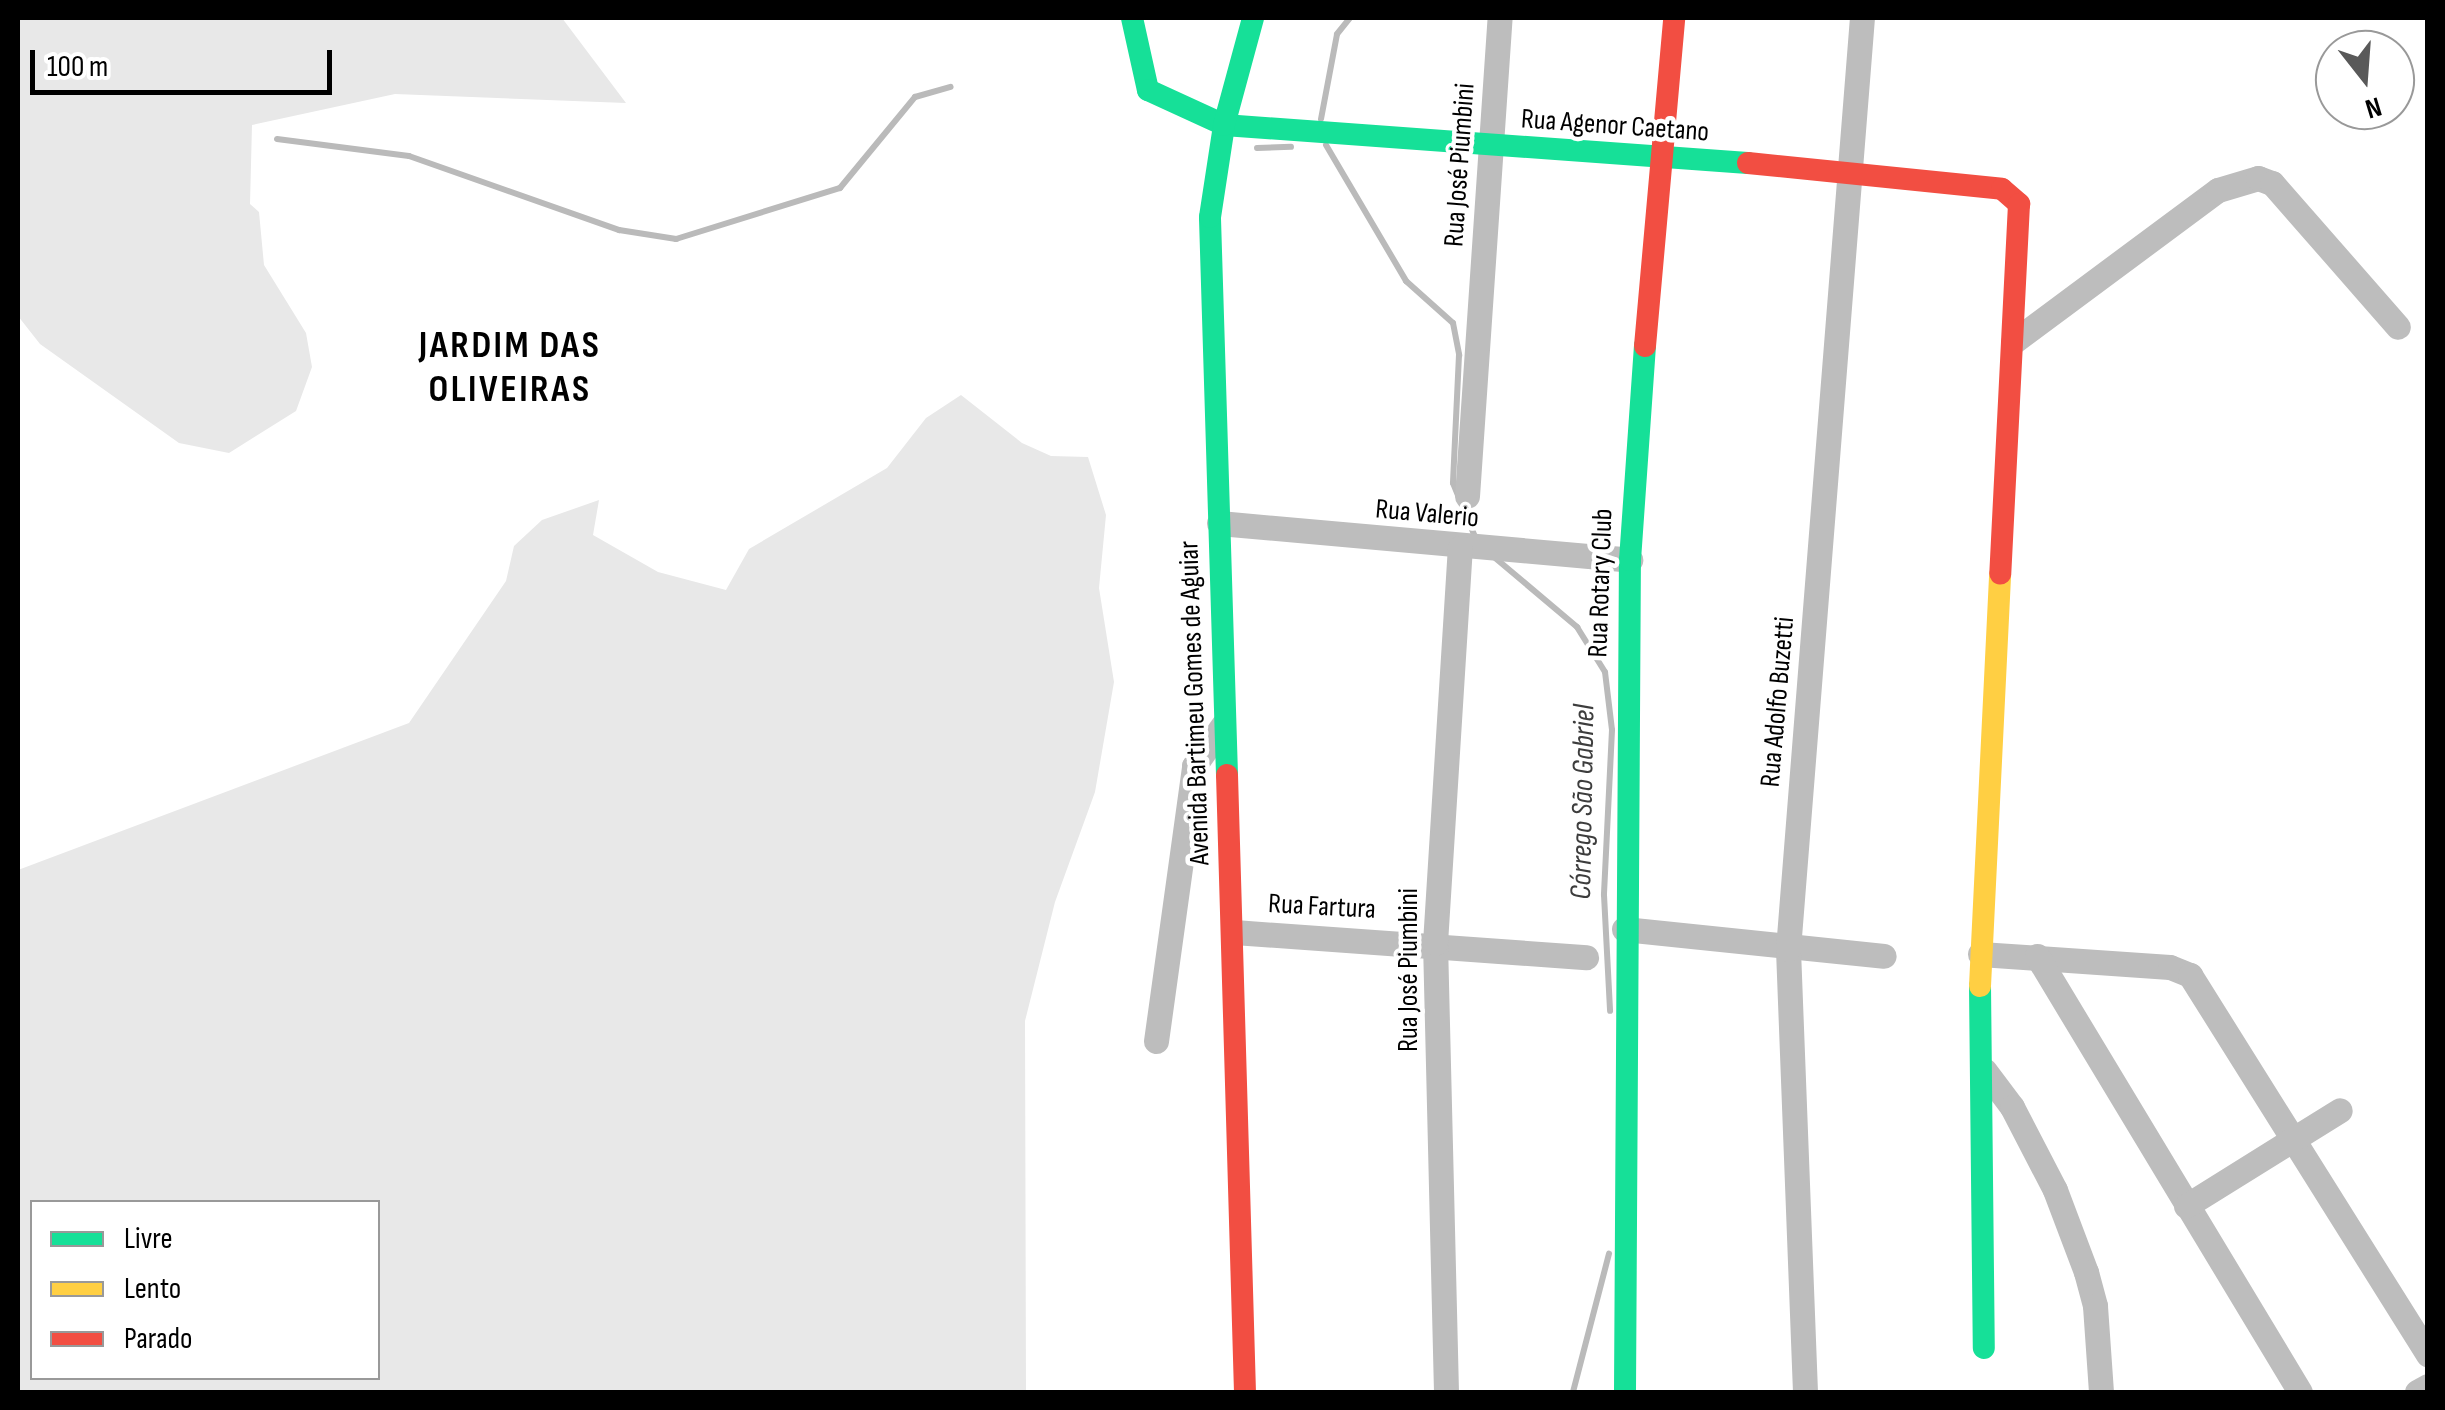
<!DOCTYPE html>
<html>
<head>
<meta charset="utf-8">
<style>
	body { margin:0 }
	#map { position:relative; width:2445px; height:1410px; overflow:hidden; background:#fff; font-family:"Sofia Sans Condensed",sans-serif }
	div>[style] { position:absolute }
	.green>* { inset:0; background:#e8e8e8 }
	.stream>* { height:6px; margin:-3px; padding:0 3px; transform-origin:3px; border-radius:3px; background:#bababa }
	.street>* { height:25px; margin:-12.5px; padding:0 12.5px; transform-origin:12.5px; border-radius:12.5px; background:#bdbdbd }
	.fast>* { height:22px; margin:-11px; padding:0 11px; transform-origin:11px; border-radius:11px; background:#16e098 }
	.slow>* { height:22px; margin:-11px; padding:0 11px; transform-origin:11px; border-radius:11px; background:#ffcf43 }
	.jam>* { height:22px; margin:-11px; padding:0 11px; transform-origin:11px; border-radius:11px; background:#f24e42 }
	span { translate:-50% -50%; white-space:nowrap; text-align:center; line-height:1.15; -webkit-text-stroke:9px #fff; paint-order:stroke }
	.street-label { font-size:28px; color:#000 }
	.water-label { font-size:30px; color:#3d3d3d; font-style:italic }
	.district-label { font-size:38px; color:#000; font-weight:700; letter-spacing:2.5px }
	.frame { position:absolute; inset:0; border:20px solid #000; pointer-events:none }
	.legend { position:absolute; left:30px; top:1200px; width:350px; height:180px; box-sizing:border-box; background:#fff; border:2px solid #999; margin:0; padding:12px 18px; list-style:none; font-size:30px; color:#000 }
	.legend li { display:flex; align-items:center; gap:20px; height:50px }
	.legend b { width:50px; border:2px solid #999 }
	.north { position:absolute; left:2315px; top:30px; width:100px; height:100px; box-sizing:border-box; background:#fff; border:2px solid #999; border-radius:50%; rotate:163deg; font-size:28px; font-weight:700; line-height:40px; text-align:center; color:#000 }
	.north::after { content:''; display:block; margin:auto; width:35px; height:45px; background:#595959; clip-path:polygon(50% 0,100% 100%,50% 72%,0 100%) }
	.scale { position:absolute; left:30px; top:50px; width:302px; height:45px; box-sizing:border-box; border:5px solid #000; border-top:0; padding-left:12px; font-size:30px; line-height:35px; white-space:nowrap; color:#000; -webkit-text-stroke:8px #fff; paint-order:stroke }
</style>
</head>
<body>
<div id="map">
	<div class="green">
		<div style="clip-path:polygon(18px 18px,562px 18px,626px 103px,395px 94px,252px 125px,250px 204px,259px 212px,264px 265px,306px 333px,312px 367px,296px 411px,229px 453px,179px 443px,40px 344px,18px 316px)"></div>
		<div style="clip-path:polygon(evenodd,961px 395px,1022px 443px,1051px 456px,1088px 457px,1106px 515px,1099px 588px,1114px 682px,1095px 792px,1055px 902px,1025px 1021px,1026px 1392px,18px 1392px,18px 870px,409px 723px,506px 581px,514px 546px,542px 520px,599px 500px,593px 535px,658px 572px,726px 590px,749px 549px,887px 468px,926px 418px,961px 395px,32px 1202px,378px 1202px,378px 1378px,32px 1378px,32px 1202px)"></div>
	</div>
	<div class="stream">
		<div style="left:1321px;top:119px;width:86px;rotate:-79.3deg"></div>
		<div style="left:1337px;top:34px;width:21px;rotate:-51deg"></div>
		<div style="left:277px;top:139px;width:133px;rotate:7.3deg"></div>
		<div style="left:409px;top:156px;width:223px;rotate:19.4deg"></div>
		<div style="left:619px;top:230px;width:58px;rotate:9deg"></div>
		<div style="left:676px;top:239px;width:172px;rotate:-17.3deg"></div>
		<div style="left:840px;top:188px;width:118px;rotate:-50.5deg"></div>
		<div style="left:915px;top:97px;width:37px;rotate:-16deg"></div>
		<div style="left:1326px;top:145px;width:158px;rotate:59.5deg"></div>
		<div style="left:1406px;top:281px;width:63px;rotate:41.8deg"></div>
		<div style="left:1453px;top:323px;width:33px;rotate:79deg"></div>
		<div style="left:1459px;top:355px;width:128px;rotate:92.7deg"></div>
		<div style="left:1453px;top:483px;width:58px;rotate:67.8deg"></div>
		<div style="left:1257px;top:148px;width:34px;rotate:-2deg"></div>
		<div style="left:1494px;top:557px;width:109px;rotate:40.1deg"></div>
		<div style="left:1577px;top:627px;width:53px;rotate:58.1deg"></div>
		<div style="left:1605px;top:672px;width:58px;rotate:83.1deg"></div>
		<div style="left:1612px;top:730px;width:165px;rotate:92.8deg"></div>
		<div style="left:1604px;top:895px;width:116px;rotate:87deg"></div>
		<div style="left:1573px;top:1392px;width:143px;rotate:-75.4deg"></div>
	</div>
	<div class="street">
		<div style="left:2013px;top:342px;width:255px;rotate:-36.6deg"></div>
		<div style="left:2218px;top:190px;width:42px;rotate:-16.7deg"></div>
		<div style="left:2258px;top:178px;width:15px;rotate:20deg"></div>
		<div style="left:2272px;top:183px;width:191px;rotate:48.8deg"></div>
		<div style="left:1467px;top:496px;width:479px;rotate:-86.1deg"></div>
		<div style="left:1219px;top:523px;width:413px;rotate:5.1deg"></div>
		<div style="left:1624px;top:929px;width:261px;rotate:5.9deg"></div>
		<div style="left:1234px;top:932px;width:353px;rotate:4.1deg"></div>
		<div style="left:1980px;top:954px;width:190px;rotate:3.9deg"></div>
		<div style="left:2170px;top:967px;width:22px;rotate:22deg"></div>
		<div style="left:2190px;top:975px;width:448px;rotate:57.9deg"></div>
		<div style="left:2037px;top:956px;width:509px;rotate:58.9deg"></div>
		<div style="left:1156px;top:1041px;width:278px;rotate:-82.1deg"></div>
		<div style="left:1194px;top:766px;width:50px;rotate:-54.7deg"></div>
		<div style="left:1985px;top:1071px;width:45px;rotate:53.1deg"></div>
		<div style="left:2012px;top:1107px;width:93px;rotate:62.6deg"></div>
		<div style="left:2055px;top:1190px;width:88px;rotate:69.3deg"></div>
		<div style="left:2086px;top:1272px;width:35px;rotate:75deg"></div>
		<div style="left:2095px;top:1306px;width:86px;rotate:86deg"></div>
		<div style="left:2186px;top:1206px;width:181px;rotate:-31.9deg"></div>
		<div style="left:1446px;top:1392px;width:449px;rotate:-91.4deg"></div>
		<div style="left:1435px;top:943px;width:396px;rotate:-86.4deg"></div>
		<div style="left:1805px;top:1392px;width:443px;rotate:-92.2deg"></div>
		<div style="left:1788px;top:949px;width:934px;rotate:-85.46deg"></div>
		<div style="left:2417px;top:1392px;width:13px;rotate:-29deg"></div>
	</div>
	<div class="fast">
		<div style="left:1132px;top:18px;width:74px;rotate:77.5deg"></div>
		<div style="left:1148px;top:90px;width:84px;rotate:24.7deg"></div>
		<div style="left:1224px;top:125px;width:525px;rotate:4.15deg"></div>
		<div style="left:1227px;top:775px;width:558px;rotate:-91.75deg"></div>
		<div style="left:1210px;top:217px;width:93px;rotate:-81.3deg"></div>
		<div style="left:1224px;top:125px;width:111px;rotate:-74.8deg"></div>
		<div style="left:1980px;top:986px;width:362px;rotate:89.4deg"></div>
		<div style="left:1625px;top:1392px;width:832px;rotate:-89.66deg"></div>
		<div style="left:1630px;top:560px;width:215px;rotate:-86deg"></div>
	</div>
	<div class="slow">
		<div style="left:1980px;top:986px;width:412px;rotate:-87.2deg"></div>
	</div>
	<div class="jam">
		<div style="left:1748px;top:163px;width:255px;rotate:5.8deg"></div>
		<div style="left:2002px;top:189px;width:23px;rotate:41deg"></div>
		<div style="left:2019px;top:204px;width:370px;rotate:92.9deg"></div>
		<div style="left:1645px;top:346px;width:329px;rotate:-84.9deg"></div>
		<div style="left:1227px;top:775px;width:617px;rotate:88.33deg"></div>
	</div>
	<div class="street-label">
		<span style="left:1615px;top:126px;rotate:4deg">Rua Agenor Caetano</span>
		<span style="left:1460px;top:165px;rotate:-86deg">Rua José Piumbini</span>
		<span style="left:1427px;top:514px;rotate:5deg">Rua Valerio</span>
		<span style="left:1601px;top:583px;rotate:-88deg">Rua Rotary Club</span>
		<span style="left:1778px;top:702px;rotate:-85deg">Rua Adolfo Buzetti</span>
		<span style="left:1195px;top:703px;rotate:-92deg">Avenida Bartimeu Gomes de Aguiar</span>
		<span style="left:1322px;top:907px;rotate:3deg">Rua Fartura</span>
		<span style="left:1409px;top:970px;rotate:-90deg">Rua José Piumbini</span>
	</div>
	<div class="water-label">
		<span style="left:1583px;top:802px;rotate:-89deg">Córrego São Gabriel</span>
	</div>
	<div class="district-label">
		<span style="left:510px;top:368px">JARDIM DAS<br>OLIVEIRAS</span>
	</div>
	<div class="frame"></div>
	<ul class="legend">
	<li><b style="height:12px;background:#16e098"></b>Livre</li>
	<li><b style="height:12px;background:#ffcf43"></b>Lento</li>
	<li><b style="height:12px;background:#f24e42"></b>Parado</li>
	</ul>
	<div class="north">N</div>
	<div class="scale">100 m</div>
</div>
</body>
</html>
